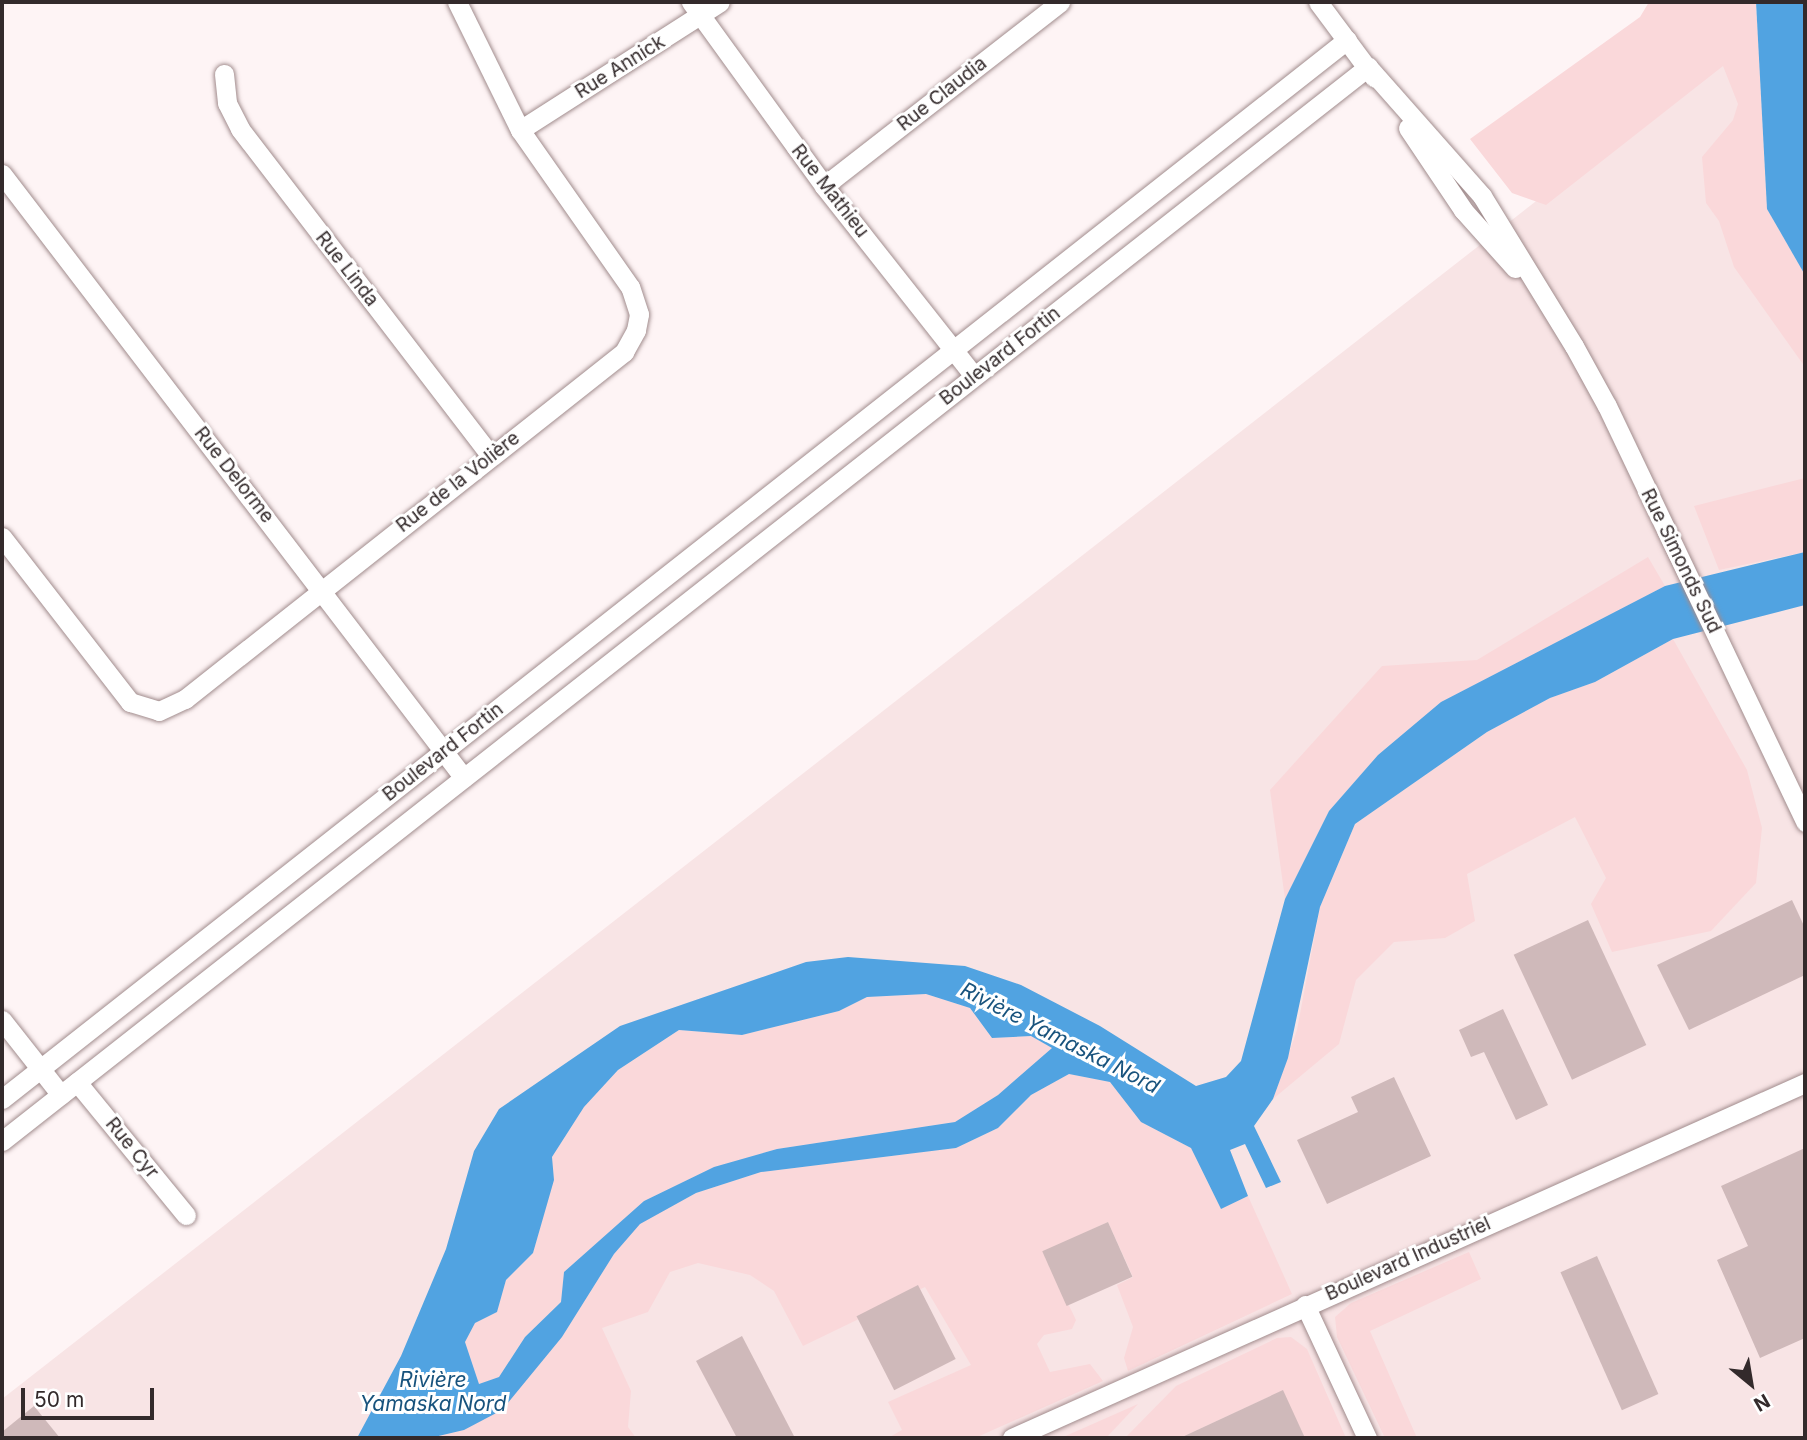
<!DOCTYPE html>
<html>
<head>
<meta charset="utf-8">
<style>
	body { margin:0 }
	#map { position:relative; width:1807px; height:1440px; overflow:hidden; background:#fef4f5; font-family:Inter,sans-serif }
	div>[style] { position:absolute }
	.built>* { inset:0; background:#f8e4e5 }
	.green>* { inset:0; background:#fad8da }
	.water>* { inset:0; background:#51a3e1 }
	.building>* { inset:0; background:#cfb9ba; transform-origin:0 0 }
	.roads { filter:drop-shadow(0 0 2px #a18c8d) drop-shadow(0 0 2px #a18c8d) }
	.minor>* { height:19px; margin:-9.5px; padding:0 9.5px; transform-origin:9.5px; border-radius:9.5px; background:#fff }
	span { translate:-50% -50%; white-space:nowrap; text-align:center; line-height:1.15; -webkit-text-stroke:6px #fff; paint-order:stroke }
	.street-label { font-size:19px; color:#332a2b }
	.water-label { font-size:21px; color:#18537d; font-style:italic }
	.frame { position:absolute; inset:0; border:4px solid #332a2b; pointer-events:none }
	.north { position:absolute; left:1716px; top:1349px; width:70px; height:70px; -webkit-text-stroke:5px #fff; paint-order:stroke; rotate:150deg; font-size:19px; font-weight:700; line-height:28px; text-align:center; color:#332a2b }
	.north::after { content:''; display:block; margin:auto; width:24px; height:32px; background:#332a2b; clip-path:polygon(50% 0,100% 100%,50% 72%,0 100%) }
	.scale { position:absolute; left:21px; top:1388px; width:133px; height:32px; box-sizing:border-box; border:4px solid #332a2b; border-top:0; padding-left:9px; font-size:21px; line-height:24px; white-space:nowrap; color:#332a2b; -webkit-text-stroke:5px #fff; paint-order:stroke }
</style>
</head>
<body>
<div id="map">
	<div class="built">
		<div style="clip-path:polygon(1791px 2px,1805px 2px,1805px 1438px,2px 1438px,2px 1399px)"></div>
	</div>
	<div class="green">
		<div style="clip-path:polygon(1649px 2px,1756px 2px,1767px 209px,1805px 275px,1805px 367px,1734px 267px,1719px 221px,1706px 203px,1702px 157px,1733px 120px,1738px 104px,1723px 66px,1546px 205px,1512px 193px,1470px 139px,1640px 17px)"></div>
		<div style="clip-path:polygon(1805px 478px,1805px 552px,1719px 570px,1694px 506px)"></div>
		<div style="clip-path:polygon(1648px 557px,1665px 586px,1441px 702px,1378px 755px,1329px 811px,1285px 899px,1270px 790px,1382px 666px,1477px 660px)"></div>
		<div style="clip-path:polygon(1673px 639px,1747px 770px,1762px 828px,1756px 883px,1711px 931px,1612px 952px,1591px 904px,1606px 878px,1575px 817px,1467px 874px,1475px 921px,1445px 938px,1394px 942px,1356px 980px,1339px 1044px,1273px 1099px,1297px 1030px,1320px 907px,1355px 824px,1487px 732px,1550px 698px,1595px 682px)"></div>
		<div style="clip-path:polygon(926px 994px,970px 1008px,992px 1038px,1031px 1036px,1052px 1048px,998px 1095px,955px 1122px,777px 1149px,714px 1167px,644px 1201px,564px 1272px,561px 1302px,525px 1337px,499px 1377px,479px 1384px,465px 1342px,474px 1323px,497px 1312px,506px 1280px,533px 1253px,553px 1180px,552px 1157px,584px 1107px,618px 1070px,679px 1030px,742px 1035px,839px 1011px,867px 997px)"></div>
		<div style="clip-path:polygon(1069px 1074px,1110px 1082px,1141px 1122px,1191px 1148px,1221px 1209px,1248px 1196px,1292px 1294px,1128px 1371px,1124px 1358px,1133px 1327px,1117px 1285px,1133px 1277px,1108px 1222px,1043px 1252px,1076px 1320px,1072px 1329px,1044px 1335px,1037px 1344px,1050px 1372px,1090px 1364px,1103px 1381px,975px 1438px,888px 1438px,902px 1430px,888px 1402px,971px 1365px,925px 1287px,803px 1346px,774px 1291px,750px 1275px,698px 1263px,670px 1272px,648px 1312px,602px 1328px,631px 1391px,628px 1427px,636px 1438px,430px 1438px,464px 1430px,562px 1337px,614px 1254px,640px 1223px,696px 1193px,761px 1172px,956px 1148px,998px 1128px,1031px 1095px)"></div>
		<div style="clip-path:polygon(1469px 1252px,1481px 1279px,1370px 1331px,1417px 1438px,1385px 1438px,1337px 1337px,1335px 1317px,1351px 1303px)"></div>
		<div style="clip-path:polygon(1291px 1337px,1307px 1349px,1346px 1438px,1305px 1438px,1282px 1391px,1180px 1438px,1125px 1438px,1176px 1386px,1277px 1338px)"></div>
		<div style="clip-path:polygon(1138px 1404px,1106px 1438px,1061px 1438px)"></div>
	</div>
	<div class="water">
		<div style="clip-path:polygon(1756px 2px,1805px 2px,1805px 275px,1767px 209px)"></div>
		<div style="clip-path:polygon(evenodd,1805px 552px,1805px 605px,1673px 639px,1595px 682px,1550px 698px,1487px 732px,1355px 824px,1320px 907px,1288px 1058px,1273px 1099px,1254px 1126px,1281px 1182px,1266px 1188px,1245px 1144px,1230px 1150px,1248px 1196px,1221px 1209px,1191px 1148px,1141px 1122px,1110px 1082px,1069px 1074px,1031px 1095px,998px 1128px,956px 1148px,761px 1172px,696px 1193px,640px 1224px,614px 1254px,562px 1337px,502px 1410px,464px 1430px,430px 1438px,357px 1438px,401px 1356px,446px 1249px,474px 1151px,499px 1109px,620px 1026px,806px 962px,848px 957px,965px 966px,1021px 985px,1100px 1026px,1196px 1086px,1226px 1077px,1241px 1061px,1285px 899px,1329px 811px,1378px 755px,1441px 702px,1665px 586px,1805px 552px,926px 994px,970px 1008px,992px 1038px,1031px 1036px,1052px 1048px,998px 1095px,955px 1122px,777px 1149px,714px 1167px,644px 1201px,564px 1272px,561px 1302px,525px 1337px,499px 1377px,479px 1384px,465px 1342px,475px 1323px,497px 1312px,506px 1280px,533px 1253px,554px 1180px,552px 1157px,584px 1107px,618px 1070px,679px 1030px,742px 1035px,839px 1011px,867px 997px,926px 994px)"></div>
	</div>
	<div class="building">
		<div style="clip-path:polygon(1792px 900px,1805px 928px,1805px 975px,1689px 1030px,1657px 965px)"></div>
		<div style="left:1588px;top:920px;width:138px;height:82px;rotate:65deg"></div>
		<div style="clip-path:polygon(1503px 1009px,1548px 1105px,1516px 1120px,1484px 1052px,1471px 1057px,1459px 1030px)"></div>
		<div style="clip-path:polygon(1394px 1077px,1431px 1156px,1327px 1204px,1297px 1140px,1358px 1112px,1351px 1097px)"></div>
		<div style="clip-path:polygon(1805px 1148px,1805px 1338px,1760px 1358px,1717px 1260px,1748px 1246px,1721px 1186px)"></div>
		<div style="left:1108px;top:1222px;width:60px;height:72px;rotate:66deg"></div>
		<div style="left:1597px;top:1256px;width:151px;height:40px;rotate:66deg"></div>
		<div style="left:918px;top:1285px;width:83px;height:69px;rotate:63deg"></div>
		<div style="clip-path:polygon(742px 1336px,795px 1438px,737px 1438px,696px 1361px)"></div>
		<div style="clip-path:polygon(1283px 1390px,1305px 1438px,1180px 1438px)"></div>
		<div style="clip-path:polygon(34px 1406px,60px 1438px,2px 1438px,2px 1432px)"></div>
	</div>
	<div class="roads">
		<div class="minor">
			<div style="left:691px;top:2px;width:227px;rotate:54.1deg"></div>
			<div style="left:824px;top:186px;width:242px;rotate:51.7deg"></div>
			<div style="left:1318px;top:2px;width:94px;rotate:53.3deg"></div>
			<div style="left:1368px;top:67px;width:172px;rotate:48.5deg"></div>
			<div style="left:1482px;top:196px;width:176px;rotate:58.5deg"></div>
			<div style="left:1574px;top:346px;width:68px;rotate:61.2deg"></div>
			<div style="left:1607px;top:406px;width:461px;rotate:64.5deg"></div>
			<div style="left:224px;top:74px;width:29px;rotate:84deg"></div>
			<div style="left:227px;top:103px;width:29px;rotate:63deg"></div>
			<div style="left:240px;top:129px;width:412px;rotate:52.5deg"></div>
			<div style="left:1408px;top:128px;width:99px;rotate:56.1deg"></div>
			<div style="left:1463px;top:210px;width:78px;rotate:48.1deg"></div>
			<div style="left:520px;top:130px;width:237px;rotate:-32.6deg"></div>
			<div style="left:2px;top:174px;width:760px;rotate:52.59deg"></div>
			<div style="left:824px;top:186px;width:299px;rotate:-37.9deg"></div>
			<div style="left:2px;top:537px;width:209px;rotate:52.2deg"></div>
			<div style="left:130px;top:702px;width:30px;rotate:17deg"></div>
			<div style="left:159px;top:711px;width:29px;rotate:-25deg"></div>
			<div style="left:185px;top:699px;width:560px;rotate:-38.32deg"></div>
			<div style="left:624px;top:352px;width:25px;rotate:-61deg"></div>
			<div style="left:636px;top:330px;width:16px;rotate:-79deg"></div>
			<div style="left:639px;top:314px;width:28px;rotate:-108deg"></div>
			<div style="left:630px;top:287px;width:192px;rotate:-125deg"></div>
			<div style="left:520px;top:130px;width:143px;rotate:-116.2deg"></div>
			<div style="left:2px;top:1020px;width:95px;rotate:51.8deg"></div>
			<div style="left:77px;top:1082px;width:172px;rotate:50.7deg"></div>
			<div style="left:2px;top:1099px;width:1712px;rotate:-38.22deg"></div>
			<div style="left:2px;top:1141px;width:1738px;rotate:-38.18deg"></div>
			<div style="left:1305px;top:1305px;width:147px;rotate:65deg"></div>
			<div style="left:1012px;top:1438px;width:869px;rotate:-24.12deg"></div>
		</div>
	</div>
	<div class="street-label">
		<span style="left:620px;top:67px;rotate:-32deg">Rue Annick</span>
		<span style="left:942px;top:94px;rotate:-38deg">Rue Claudia</span>
		<span style="left:830px;top:191px;rotate:52deg">Rue Mathieu</span>
		<span style="left:347px;top:269px;rotate:52deg">Rue Linda</span>
		<span style="left:1000px;top:356px;rotate:-38deg">Boulevard Fortin</span>
		<span style="left:234px;top:475px;rotate:52deg">Rue Delorme</span>
		<span style="left:458px;top:482px;rotate:-38deg">Rue de la Volière</span>
		<span style="left:1681px;top:561px;rotate:64deg">Rue Simonds Sud</span>
		<span style="left:443px;top:752px;rotate:-38deg">Boulevard Fortin</span>
		<span style="left:132px;top:1148px;rotate:51deg">Rue Cyr</span>
		<span style="left:1408px;top:1259px;rotate:-24deg">Boulevard Industriel</span>
	</div>
	<div class="water-label">
		<span style="left:1060px;top:1038px;rotate:27deg">Rivière Yamaska Nord</span>
		<span style="left:433px;top:1392px">Rivière<br>Yamaska Nord</span>
	</div>
	<div class="frame"></div>
	<div class="north">N</div>
	<div class="scale">50 m</div>
</div>
</body>
</html>
